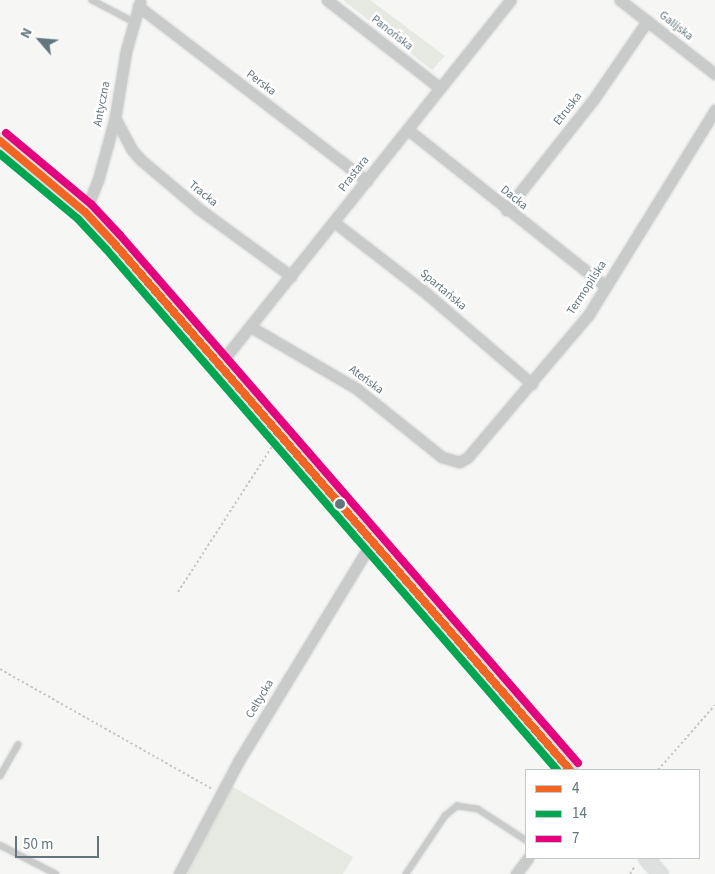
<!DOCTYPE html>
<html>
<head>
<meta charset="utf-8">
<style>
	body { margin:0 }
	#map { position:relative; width:715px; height:874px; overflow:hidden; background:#f6f6f5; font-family:"Source Sans 3",sans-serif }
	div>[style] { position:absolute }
	.green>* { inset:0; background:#e6e8e2 }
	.path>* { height:2px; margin-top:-1px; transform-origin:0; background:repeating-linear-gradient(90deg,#c6c8c9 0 2.5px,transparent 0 5px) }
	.roads { filter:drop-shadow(0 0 1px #d2d3d3) drop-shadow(0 0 1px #d2d3d3) }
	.lane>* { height:5.5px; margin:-2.75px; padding:0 2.75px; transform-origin:2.75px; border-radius:2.75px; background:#c9cbca }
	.street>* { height:11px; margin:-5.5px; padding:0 5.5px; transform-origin:5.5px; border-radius:5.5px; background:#c9cbca }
	.secondary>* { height:15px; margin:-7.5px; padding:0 7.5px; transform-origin:7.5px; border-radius:7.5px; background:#dedfdf }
	.bus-1>* { height:8px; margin:-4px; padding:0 4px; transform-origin:4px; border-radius:4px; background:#f26522 }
	.bus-2>* { height:8px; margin:-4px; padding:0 4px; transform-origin:4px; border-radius:4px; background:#00a651 }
	.bus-3>* { height:8px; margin:-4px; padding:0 4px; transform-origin:4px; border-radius:4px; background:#e5007d }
	.dots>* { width:14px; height:14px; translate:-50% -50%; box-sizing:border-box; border:2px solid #fff; border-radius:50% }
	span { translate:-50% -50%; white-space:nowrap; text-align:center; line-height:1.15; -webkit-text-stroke:5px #fff; paint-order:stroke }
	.street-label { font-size:12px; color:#63767e }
	.legend { position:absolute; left:525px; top:769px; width:175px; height:90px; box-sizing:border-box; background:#fff; border:1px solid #c1c8cb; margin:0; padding:6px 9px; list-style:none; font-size:15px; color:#63767e }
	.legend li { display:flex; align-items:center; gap:10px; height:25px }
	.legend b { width:25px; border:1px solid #c1c8cb }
	.north { position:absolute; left:15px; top:15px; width:50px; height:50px; -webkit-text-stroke:4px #fff; paint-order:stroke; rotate:297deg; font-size:14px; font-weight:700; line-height:20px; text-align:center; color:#63767e }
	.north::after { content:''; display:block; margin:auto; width:18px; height:22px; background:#63767e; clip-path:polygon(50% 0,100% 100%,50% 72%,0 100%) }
	.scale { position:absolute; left:15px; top:836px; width:84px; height:22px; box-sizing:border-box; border:2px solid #63767e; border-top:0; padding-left:6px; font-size:15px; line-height:18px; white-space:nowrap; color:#63767e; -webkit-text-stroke:4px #fff; paint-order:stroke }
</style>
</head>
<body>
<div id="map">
	<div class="green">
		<div style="clip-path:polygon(343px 0,370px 0,445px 56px,432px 70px)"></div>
		<div style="clip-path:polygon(230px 785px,353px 857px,343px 874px,187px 874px)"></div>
	</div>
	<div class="path">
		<div style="left:178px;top:592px;width:175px;rotate:-57.1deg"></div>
		<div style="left:0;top:669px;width:244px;rotate:29.5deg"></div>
		<div style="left:658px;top:770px;width:86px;rotate:-48.8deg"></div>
		<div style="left:630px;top:874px;width:9px;rotate:-58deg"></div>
	</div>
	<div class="roads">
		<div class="lane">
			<div style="left:92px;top:0;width:47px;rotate:27.6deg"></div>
			<div style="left:0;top:776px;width:36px;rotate:-60deg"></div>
			<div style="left:0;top:845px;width:63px;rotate:27.4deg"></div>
			<div style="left:406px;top:874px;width:70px;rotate:-56.1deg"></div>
			<div style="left:445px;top:816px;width:16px;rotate:-40deg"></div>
			<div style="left:457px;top:806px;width:21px;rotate:8deg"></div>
			<div style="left:478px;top:809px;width:57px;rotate:32.9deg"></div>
		</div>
		<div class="street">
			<div style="left:327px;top:0;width:143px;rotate:37.9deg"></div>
			<div style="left:620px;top:0;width:120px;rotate:37.9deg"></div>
			<div style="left:138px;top:6px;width:288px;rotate:37.4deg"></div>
			<div style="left:115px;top:118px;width:36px;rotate:62deg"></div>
			<div style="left:132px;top:150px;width:13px;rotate:48deg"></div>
			<div style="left:141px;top:160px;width:76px;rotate:40.2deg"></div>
			<div style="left:199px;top:209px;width:114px;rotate:36.1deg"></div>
			<div style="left:407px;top:129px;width:253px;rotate:38.4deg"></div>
			<div style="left:506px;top:210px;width:140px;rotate:-51.7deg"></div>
			<div style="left:593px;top:100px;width:96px;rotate:-55.6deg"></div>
			<div style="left:85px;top:212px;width:35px;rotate:-68deg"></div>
			<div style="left:98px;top:180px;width:64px;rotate:-74.7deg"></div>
			<div style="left:115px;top:118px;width:68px;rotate:-80.7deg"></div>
			<div style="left:126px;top:51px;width:51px;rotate:-74.1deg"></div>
			<div style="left:334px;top:222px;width:118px;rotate:37.7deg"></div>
			<div style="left:427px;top:294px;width:138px;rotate:40.6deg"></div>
			<div style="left:251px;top:327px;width:123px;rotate:30.3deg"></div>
			<div style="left:357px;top:389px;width:109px;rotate:38.7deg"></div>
			<div style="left:442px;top:457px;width:18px;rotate:16deg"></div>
			<div style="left:459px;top:462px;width:9px;rotate:-27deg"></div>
			<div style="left:467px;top:458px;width:189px;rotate:-49.7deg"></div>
			<div style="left:589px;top:314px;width:240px;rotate:-58.3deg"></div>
			<div style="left:219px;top:365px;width:467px;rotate:-51.4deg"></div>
			<div style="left:179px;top:874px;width:127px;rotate:-62.2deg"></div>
			<div style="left:238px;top:762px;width:258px;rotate:-58.7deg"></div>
			<div style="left:516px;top:874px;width:20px;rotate:-53deg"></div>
		</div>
		<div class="secondary">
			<div style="left:0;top:141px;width:111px;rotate:39.9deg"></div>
			<div style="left:85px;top:212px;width:41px;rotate:47deg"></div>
			<div style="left:113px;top:242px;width:698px;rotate:49.12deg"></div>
			<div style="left:646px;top:858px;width:21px;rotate:49deg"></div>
		</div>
	</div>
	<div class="bus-1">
		<div style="left:0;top:141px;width:111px;rotate:39.9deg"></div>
		<div style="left:85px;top:212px;width:41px;rotate:47deg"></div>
		<div style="left:113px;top:242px;width:698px;rotate:49.12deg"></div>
	</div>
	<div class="bus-2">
		<div style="left:0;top:154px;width:102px;rotate:39.8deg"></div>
		<div style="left:78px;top:219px;width:41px;rotate:47deg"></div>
		<div style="left:106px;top:249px;width:689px;rotate:49.12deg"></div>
	</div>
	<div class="bus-3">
		<div style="left:6px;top:133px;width:111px;rotate:39.9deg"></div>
		<div style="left:91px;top:204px;width:42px;rotate:46.9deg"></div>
		<div style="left:120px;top:235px;width:699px;rotate:49.06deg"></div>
	</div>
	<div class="dots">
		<div style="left:340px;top:504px;background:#63767e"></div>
	</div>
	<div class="street-label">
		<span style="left:676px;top:26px;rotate:38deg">Galijska</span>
		<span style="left:392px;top:33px;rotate:38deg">Panońska</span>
		<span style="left:261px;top:83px;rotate:37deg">Perska</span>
		<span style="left:102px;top:104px;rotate:-79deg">Antyczna</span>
		<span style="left:568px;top:109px;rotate:-52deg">Etruska</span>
		<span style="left:354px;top:174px;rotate:-52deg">Prastara</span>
		<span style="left:203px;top:194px;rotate:39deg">Tracka</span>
		<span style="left:514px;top:198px;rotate:39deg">Dacka</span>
		<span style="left:587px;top:288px;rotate:-57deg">Termopilska</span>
		<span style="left:443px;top:290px;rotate:40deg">Spartańska</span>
		<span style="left:366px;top:380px;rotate:36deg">Ateńska</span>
		<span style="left:260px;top:699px;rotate:-59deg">Celtycka</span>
	</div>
	<ul class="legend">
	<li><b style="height:6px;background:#f26522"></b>4</li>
	<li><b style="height:6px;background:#00a651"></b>14</li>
	<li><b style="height:6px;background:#e5007d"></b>7</li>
	</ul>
	<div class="north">N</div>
	<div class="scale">50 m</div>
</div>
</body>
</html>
